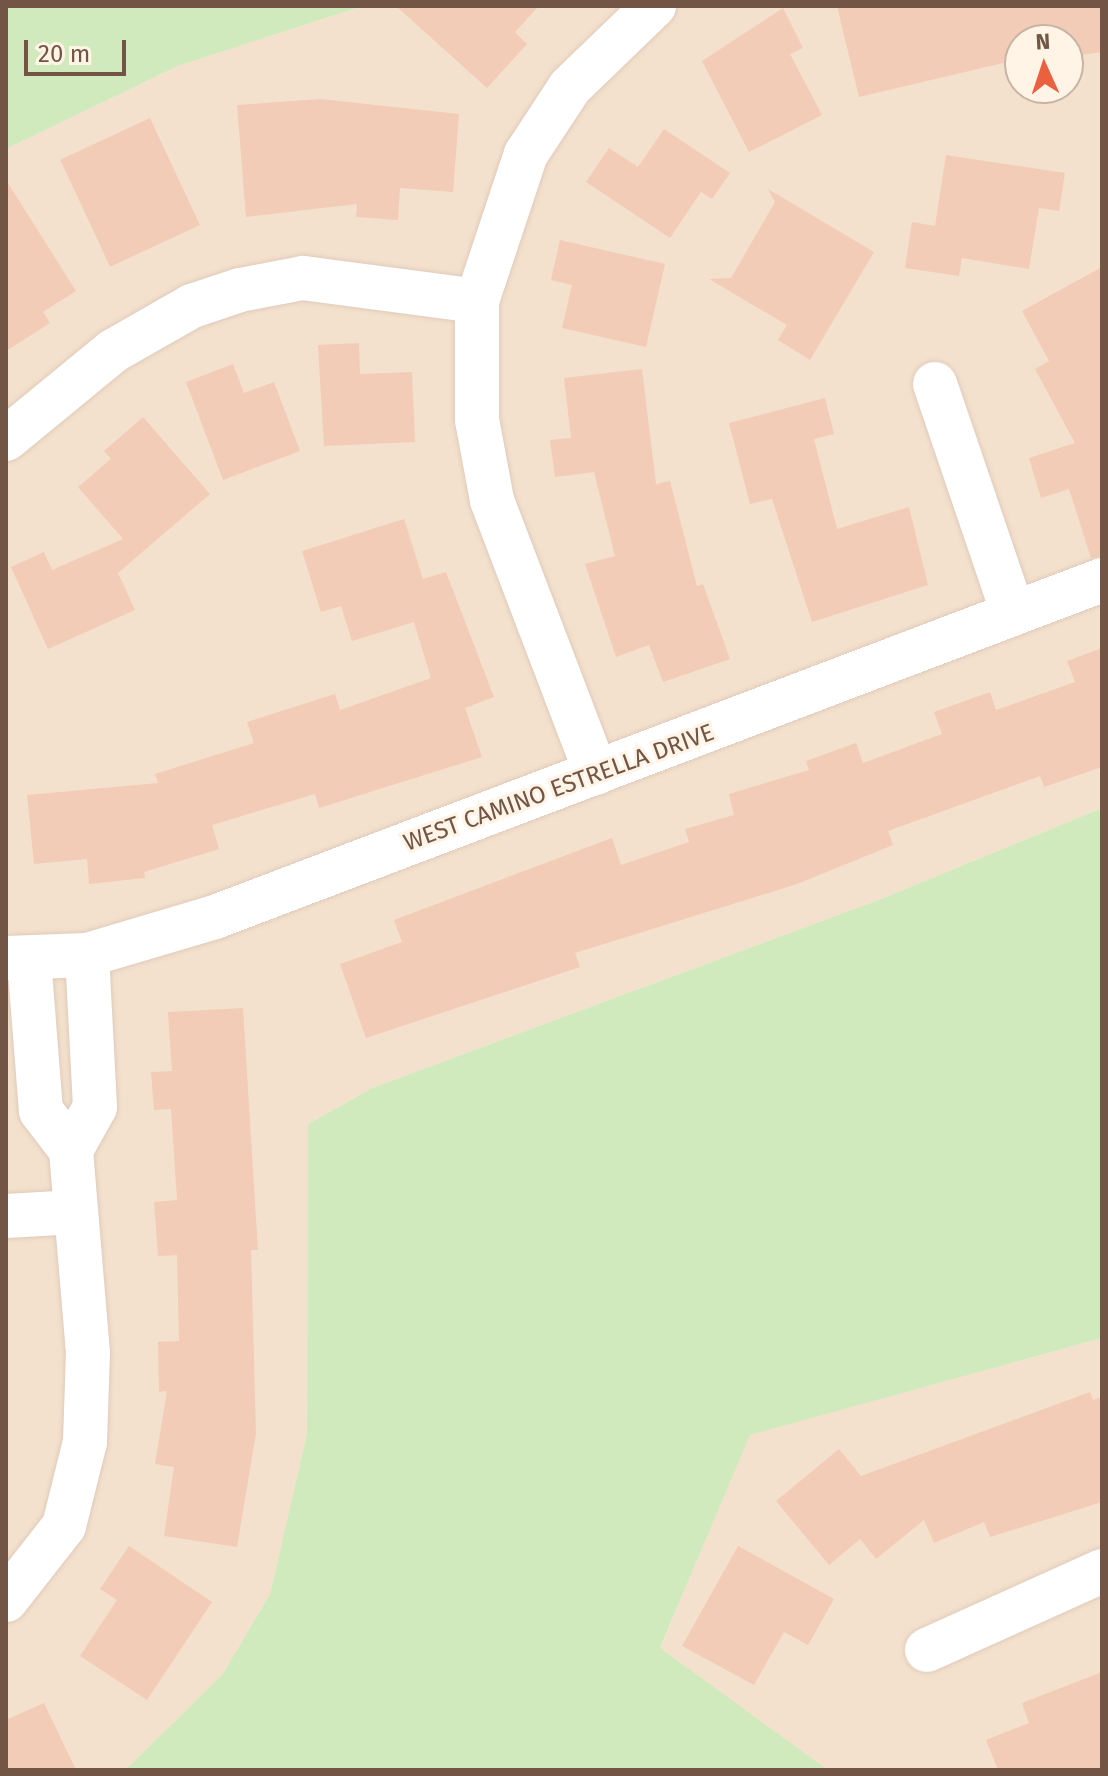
<!DOCTYPE html>
<html>
<head>
<meta charset="utf-8">
<style>
	body { margin:0 }
	#map { position:relative; width:1108px; height:1776px; overflow:hidden; background:#fcf0df; font-family:"Fira Sans",sans-serif }
	div>[style] { position:absolute }
	.residential>* { inset:0; background:#f4e1cd }
	.green>* { inset:0; background:#d1eabd }
	.building>* { inset:0; background:#f2ccb6; transform-origin:0 0 }
	.roads { filter:drop-shadow(0 0 2px #e0cbbb) drop-shadow(0 0 2px #e0cbbb) }
	.minor>* { height:44px; margin:-22px; padding:0 22px; transform-origin:22px; border-radius:22px; background:#fff }
	span { translate:-50% -50%; white-space:nowrap; text-align:center; line-height:1.15; -webkit-text-stroke:6px #fff4e5; paint-order:stroke }
	.street-label { font-size:24px; color:#735546 }
	.frame { position:absolute; inset:0; border:8px solid #735546; pointer-events:none }
	.north { position:absolute; left:1004px; top:24px; width:80px; height:80px; box-sizing:border-box; background:#fff4e5; border:2px solid #c7b4a5; border-radius:50%; rotate:357deg; font-size:22px; font-weight:700; line-height:32px; text-align:center; color:#735546 }
	.north::after { content:''; display:block; margin:auto; width:28px; height:36px; background:#ea6140; clip-path:polygon(50% 0,100% 100%,50% 72%,0 100%) }
	.scale { position:absolute; left:24px; top:40px; width:102px; height:36px; box-sizing:border-box; border:4px solid #735546; border-top:0; padding-left:10px; font-size:24px; line-height:28px; white-space:nowrap; color:#735546; -webkit-text-stroke:6px #fff4e5; paint-order:stroke }
</style>
</head>
<body>
<div id="map">
	<div class="residential">
		<div style="clip-path:polygon(evenodd,363px 6px,1102px 6px,1102px 808px,881px 899px,372px 1088px,308px 1124px,307px 1433px,270px 1594px,222px 1675px,125px 1770px,6px 1770px,6px 149px,178px 66px,363px 6px,1020px 40px,1068px 40px,1068px 88px,1020px 88px,1020px 40px)"></div>
		<div style="clip-path:polygon(1102px 1338px,1102px 1770px,828px 1770px,660px 1649px,749px 1435px)"></div>
	</div>
	<div class="green">
		<div style="clip-path:polygon(6px 6px,363px 6px,178px 66px,6px 149px)"></div>
		<div style="clip-path:polygon(1102px 808px,1102px 1338px,750px 1435px,660px 1648px,828px 1770px,125px 1770px,222px 1675px,270px 1594px,307px 1433px,308px 1124px,372px 1088px,881px 899px)"></div>
	</div>
	<div class="building">
		<div style="clip-path:polygon(396px 6px,539px 6px,515px 32px,527px 44px,487px 88px)"></div>
		<div style="clip-path:polygon(837px 6px,1102px 6px,1102px 52px,1074px 56px,1072px 40px,1020px 40px,1020px 59px,859px 97px)"></div>
		<div style="clip-path:polygon(783px 8px,803px 48px,790px 54px,822px 115px,749px 152px,702px 61px)"></div>
		<div style="clip-path:polygon(320px 99px,459px 114px,453px 192px,400px 188px,398px 220px,356px 217px,357px 204px,246px 217px,237px 105px)"></div>
		<div style="left:150px;top:118px;width:118px;height:99px;rotate:65deg"></div>
		<div style="clip-path:polygon(664px 129px,730px 173px,712px 199px,701px 192px,670px 238px,586px 182px,609px 148px,638px 167px)"></div>
		<div style="clip-path:polygon(946px 155px,1065px 173px,1059px 211px,1039px 208px,1029px 269px,962px 258px,959px 276px,905px 268px,912px 222px,935px 226px)"></div>
		<div style="clip-path:polygon(6px 180px,76px 291px,43px 312px,50px 323px,6px 351px)"></div>
		<div style="clip-path:polygon(768px 189px,874px 252px,810px 360px,778px 340px,787px 325px,709px 279px,731px 278px,775px 202px)"></div>
		<div style="clip-path:polygon(560px 240px,665px 264px,646px 347px,562px 328px,572px 285px,551px 280px)"></div>
		<div style="clip-path:polygon(1102px 267px,1102px 556px,1091px 558px,1069px 489px,1041px 498px,1029px 458px,1075px 443px,1035px 369px,1049px 361px,1022px 311px)"></div>
		<div style="clip-path:polygon(359px 343px,360px 374px,412px 372px,415px 442px,324px 446px,318px 345px)"></div>
		<div style="clip-path:polygon(233px 364px,244px 393px,274px 382px,300px 451px,223px 480px,186px 382px)"></div>
		<div style="clip-path:polygon(642px 369px,656px 484px,670px 481px,697px 586px,703px 584px,730px 659px,663px 682px,649px 645px,616px 657px,585px 564px,615px 556px,594px 472px,555px 477px,550px 440px,571px 438px,564px 378px)"></div>
		<div style="clip-path:polygon(825px 398px,834px 434px,814px 439px,837px 529px,909px 507px,928px 585px,812px 622px,772px 499px,750px 504px,729px 423px)"></div>
		<div style="clip-path:polygon(143px 417px,210px 494px,118px 573px,135px 610px,48px 649px,11px 567px,44px 552px,52px 570px,123px 539px,78px 487px,111px 459px,104px 451px)"></div>
		<div style="clip-path:polygon(404px 519px,423px 579px,446px 572px,494px 697px,465px 708px,482px 757px,319px 808px,315px 794px,212px 825px,219px 849px,144px 872px,145px 878px,89px 884px,87px 859px,34px 864px,27px 795px,158px 783px,155px 774px,254px 743px,247px 722px,335px 694px,340px 710px,431px 678px,414px 622px,352px 641px,341px 606px,321px 612px,302px 551px)"></div>
		<div style="clip-path:polygon(1102px 648px,1102px 767px,1044px 787px,1040px 776px,888px 831px,893px 845px,797px 884px,575px 953px,580px 967px,366px 1038px,340px 964px,402px 942px,394px 920px,612px 838px,621px 865px,689px 842px,685px 829px,734px 815px,729px 794px,809px 770px,806px 761px,856px 743px,863px 763px,942px 734px,934px 712px,990px 692px,996px 710px,1075px 682px,1067px 661px)"></div>
		<div style="clip-path:polygon(243px 1008px,258px 1250px,251px 1250px,256px 1433px,237px 1547px,164px 1536px,174px 1467px,155px 1464px,167px 1391px,159px 1392px,158px 1342px,179px 1341px,177px 1255px,158px 1256px,154px 1202px,177px 1200px,171px 1109px,154px 1110px,151px 1072px,172px 1071px,168px 1012px)"></div>
		<div style="clip-path:polygon(1090px 1392px,1093px 1400px,1102px 1397px,1102px 1502px,990px 1537px,984px 1522px,934px 1543px,924px 1520px,876px 1559px,860px 1539px,829px 1565px,776px 1501px,839px 1449px,861px 1476px)"></div>
		<div style="clip-path:polygon(129px 1546px,212px 1602px,147px 1700px,80px 1656px,117px 1600px,100px 1589px)"></div>
		<div style="clip-path:polygon(738px 1546px,834px 1599px,808px 1645px,784px 1632px,754px 1685px,682px 1646px)"></div>
		<div style="clip-path:polygon(1102px 1672px,1102px 1770px,998px 1770px,986px 1740px,1029px 1723px,1022px 1703px)"></div>
		<div style="clip-path:polygon(44px 1703px,76px 1770px,6px 1770px,6px 1720px)"></div>
	</div>
	<div class="roads">
		<div class="minor">
			<div style="left:935px;top:384px;width:242px;rotate:71.2deg"></div>
			<div style="left:6px;top:439px;width:139px;rotate:-39.4deg"></div>
			<div style="left:113px;top:351px;width:91px;rotate:-29.7deg"></div>
			<div style="left:192px;top:306px;width:51px;rotate:-18.4deg"></div>
			<div style="left:240px;top:290px;width:64px;rotate:-10.8deg"></div>
			<div style="left:303px;top:278px;width:176px;rotate:7.5deg"></div>
			<div style="left:596px;top:773px;width:292px;rotate:-110.9deg"></div>
			<div style="left:492px;top:500px;width:81px;rotate:-100.6deg"></div>
			<div style="left:477px;top:420px;width:119px;rotate:-90deg"></div>
			<div style="left:477px;top:301px;width:155px;rotate:-71.6deg"></div>
			<div style="left:526px;top:154px;width:80px;rotate:-56.7deg"></div>
			<div style="left:570px;top:87px;width:117px;rotate:-44deg"></div>
			<div style="left:6px;top:958px;width:81px;rotate:-2.1deg"></div>
			<div style="left:87px;top:955px;width:134px;rotate:-16.5deg"></div>
			<div style="left:215px;top:917px;width:949px;rotate:-20.8deg"></div>
			<div style="left:29px;top:959px;width:152px;rotate:85.5deg"></div>
			<div style="left:41px;top:1111px;width:49px;rotate:52.4deg"></div>
			<div style="left:6px;top:1216px;width:70px;rotate:-3.3deg"></div>
			<div style="left:6px;top:1600px;width:94px;rotate:-51.9deg"></div>
			<div style="left:64px;top:1526px;width:87px;rotate:-76deg"></div>
			<div style="left:85px;top:1442px;width:89px;rotate:-88.1deg"></div>
			<div style="left:88px;top:1353px;width:204px;rotate:-94.8deg"></div>
			<div style="left:71px;top:1150px;width:49px;rotate:-60.8deg"></div>
			<div style="left:95px;top:1107px;width:152px;rotate:-93deg"></div>
			<div style="left:927px;top:1650px;width:192px;rotate:-24.3deg"></div>
		</div>
	</div>
	<div class="street-label">
		<span style="left:559px;top:788px;rotate:-20deg">WEST CAMINO ESTRELLA DRIVE</span>
	</div>
	<div class="frame"></div>
	<div class="north">N</div>
	<div class="scale">20 m</div>
</div>
</body>
</html>
